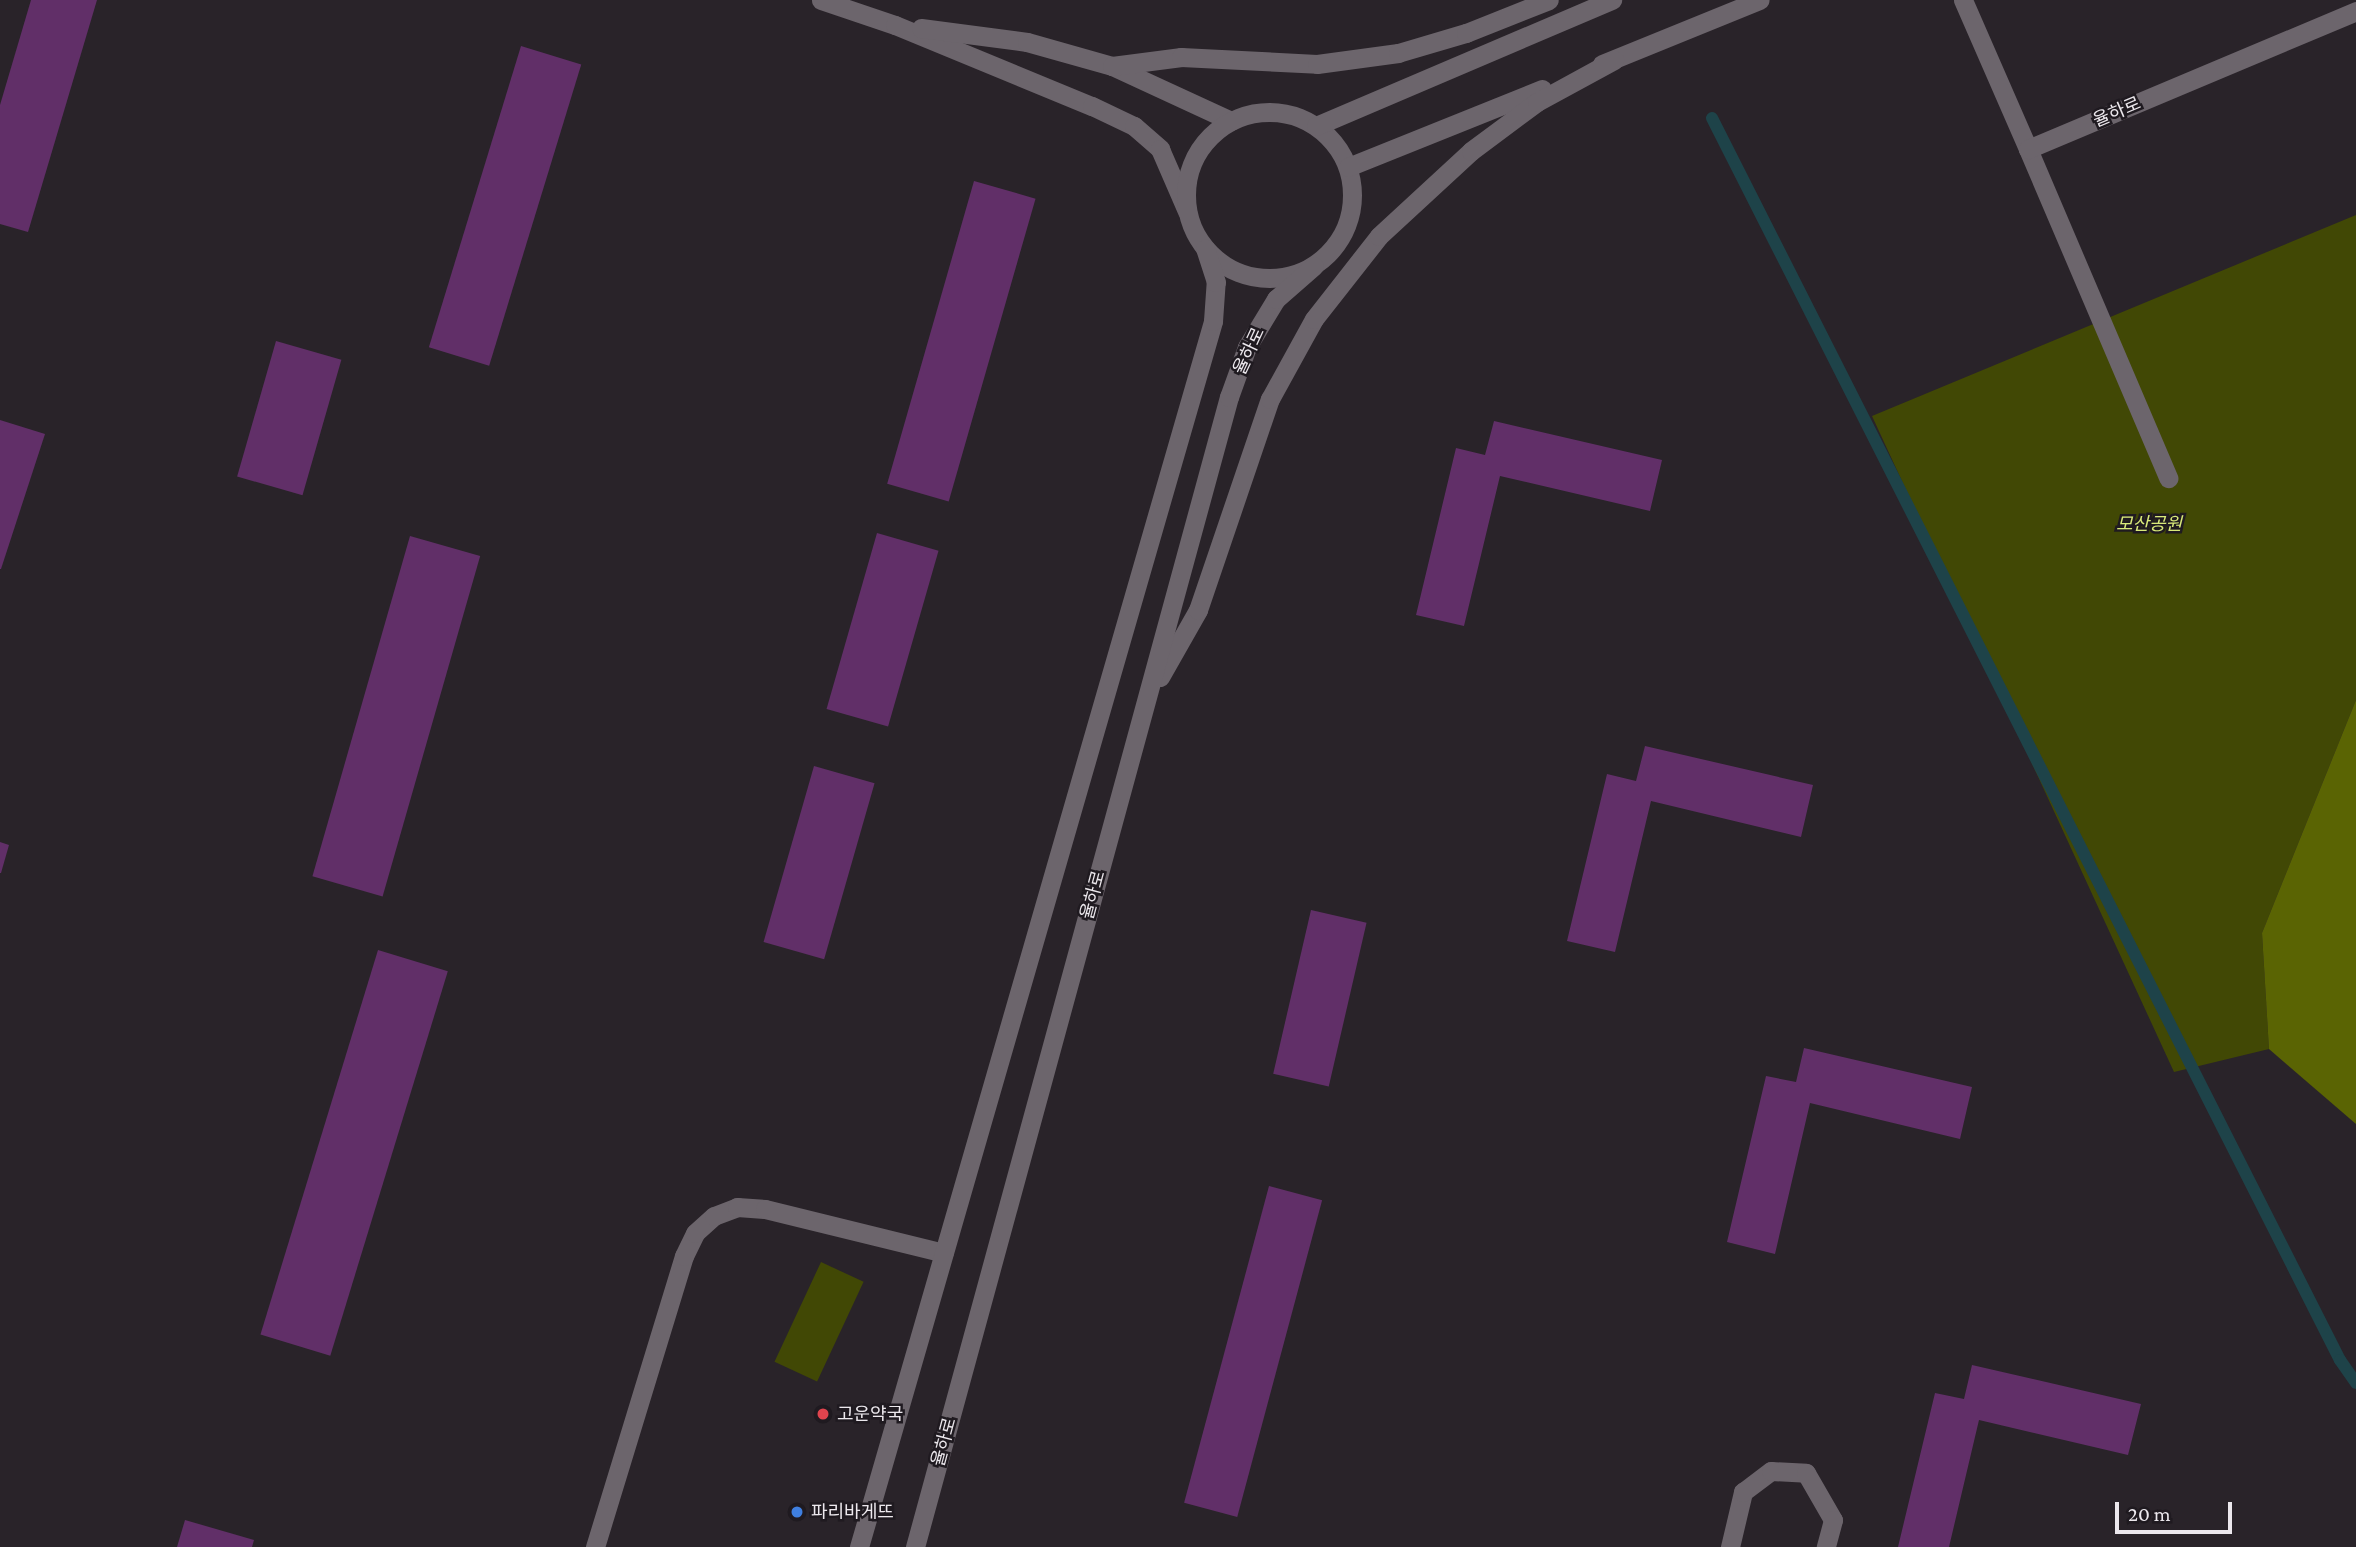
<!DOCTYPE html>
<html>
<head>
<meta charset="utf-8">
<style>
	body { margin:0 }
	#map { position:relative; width:2356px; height:1547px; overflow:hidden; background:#292329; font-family:"Crimson Pro","Noto Sans KR",serif }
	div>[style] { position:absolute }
	.green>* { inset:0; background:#414805; transform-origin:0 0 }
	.forest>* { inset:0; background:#5a6403 }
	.stream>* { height:12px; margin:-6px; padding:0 6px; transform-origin:6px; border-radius:6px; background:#1e4349 }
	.building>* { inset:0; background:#612f68; transform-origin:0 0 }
	.service>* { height:19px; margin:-9.5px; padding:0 9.5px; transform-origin:9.5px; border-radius:9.5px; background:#6c656c }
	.pedestrian>* { height:19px; margin:-9.5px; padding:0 9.5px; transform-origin:9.5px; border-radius:9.5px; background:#6c656c }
	.minor>* { height:19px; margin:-9.5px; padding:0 9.5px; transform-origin:9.5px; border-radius:9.5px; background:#6c656c }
	.tertiary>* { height:19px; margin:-9.5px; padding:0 9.5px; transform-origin:9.5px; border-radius:9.5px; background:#6c656c }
	.secondary>* { height:19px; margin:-9.5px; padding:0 9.5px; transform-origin:9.5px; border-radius:9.5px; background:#6c656c }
	.secondary>.ring { margin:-9.5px; padding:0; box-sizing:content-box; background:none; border:19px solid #6c656c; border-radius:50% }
	.dots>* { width:19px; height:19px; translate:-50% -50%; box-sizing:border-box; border:4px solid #1f1a20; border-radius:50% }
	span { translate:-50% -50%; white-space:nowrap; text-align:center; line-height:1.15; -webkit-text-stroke:5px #1f1a20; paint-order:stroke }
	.street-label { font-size:18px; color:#ece8ed }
	.park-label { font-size:18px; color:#d9ea7a; font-style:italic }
	.poi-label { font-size:18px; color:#ece8ed }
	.left { translate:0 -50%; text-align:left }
	.scale { position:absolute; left:2115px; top:1502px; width:117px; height:32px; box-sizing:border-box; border:4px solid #ece8ed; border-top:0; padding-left:9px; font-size:21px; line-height:24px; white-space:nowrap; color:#ece8ed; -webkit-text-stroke:5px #1f1a20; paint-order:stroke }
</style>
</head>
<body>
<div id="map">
	<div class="green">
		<div style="clip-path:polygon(2356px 215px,2356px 700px,2262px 933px,2269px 1049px,2174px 1072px,1872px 416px)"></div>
		<div style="left:821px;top:1262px;width:47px;height:110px;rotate:25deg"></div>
	</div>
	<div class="forest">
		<div style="clip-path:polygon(2356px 700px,2356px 1124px,2269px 1049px,2262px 933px)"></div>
	</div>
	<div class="stream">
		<div style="left:1712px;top:118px;width:1392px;rotate:63.18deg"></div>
		<div style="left:2340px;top:1360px;width:28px;rotate:55deg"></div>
	</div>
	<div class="building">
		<div style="clip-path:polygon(31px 0,97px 0,28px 232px,0 224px,0 105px)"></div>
		<div style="left:521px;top:46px;width:63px;height:315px;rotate:17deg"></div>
		<div style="left:974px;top:181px;width:64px;height:315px;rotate:16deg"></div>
		<div style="left:276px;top:341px;width:68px;height:141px;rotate:16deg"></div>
		<div style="clip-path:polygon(0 420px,45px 434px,1px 569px,0 569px)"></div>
		<div style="clip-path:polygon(1494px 421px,1662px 460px,1650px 511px,1500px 476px,1464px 626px,1416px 615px,1456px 448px,1485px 455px)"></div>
		<div style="left:877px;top:533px;width:64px;height:183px;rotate:16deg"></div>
		<div style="left:410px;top:536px;width:73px;height:354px;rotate:16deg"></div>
		<div style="clip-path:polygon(1645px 746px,1813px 785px,1801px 837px,1651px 801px,1615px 952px,1567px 941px,1607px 774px,1636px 781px)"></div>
		<div style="left:814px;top:766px;width:63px;height:183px;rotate:16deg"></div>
		<div style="clip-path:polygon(0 842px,9px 845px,1px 873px,0 873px)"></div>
		<div style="left:1311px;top:910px;width:57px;height:168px;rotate:13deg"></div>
		<div style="left:378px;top:950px;width:73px;height:402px;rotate:17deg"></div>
		<div style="clip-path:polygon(1804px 1048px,1972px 1087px,1960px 1139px,1810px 1103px,1775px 1254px,1727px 1242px,1766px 1076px,1796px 1082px)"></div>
		<div style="left:1269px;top:1186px;width:55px;height:328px;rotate:15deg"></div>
		<div style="clip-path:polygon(1972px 1365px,2141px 1404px,2128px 1455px,1979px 1420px,1949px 1547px,1898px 1547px,1935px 1393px,1964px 1399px)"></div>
		<div style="clip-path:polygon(185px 1520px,254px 1540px,252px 1547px,177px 1547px)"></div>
	</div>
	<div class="service">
		<div style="left:595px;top:1547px;width:304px;rotate:-73deg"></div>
		<div style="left:684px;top:1256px;width:25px;rotate:-64deg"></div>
		<div style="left:695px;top:1233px;width:25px;rotate:-42deg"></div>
		<div style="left:714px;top:1216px;width:25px;rotate:-21deg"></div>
		<div style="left:737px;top:1207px;width:28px;rotate:4deg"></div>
		<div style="left:765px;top:1209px;width:184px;rotate:13.8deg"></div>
		<div style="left:1730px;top:1547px;width:57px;rotate:-76.7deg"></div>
		<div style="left:1743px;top:1492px;width:35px;rotate:-37deg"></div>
		<div style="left:1771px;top:1471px;width:35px;rotate:3deg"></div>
		<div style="left:1806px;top:1473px;width:54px;rotate:60.1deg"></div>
		<div style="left:1833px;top:1520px;width:28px;rotate:105deg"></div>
	</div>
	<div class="pedestrian">
		<div style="left:2028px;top:149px;width:358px;rotate:66.9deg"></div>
	</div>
	<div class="minor">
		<div style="left:1963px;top:0;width:163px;rotate:66.4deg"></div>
		<div style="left:2028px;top:149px;width:356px;rotate:-22.8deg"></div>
	</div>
	<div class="tertiary">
		<div style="left:821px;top:0;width:78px;rotate:18.7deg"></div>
		<div style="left:895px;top:25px;width:213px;rotate:22.4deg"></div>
		<div style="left:1092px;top:106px;width:47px;rotate:25.5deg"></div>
		<div style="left:1134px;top:126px;width:35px;rotate:41deg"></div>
		<div style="left:1160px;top:149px;width:68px;rotate:66.5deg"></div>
		<div style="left:921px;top:28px;width:107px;rotate:7.5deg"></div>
		<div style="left:1027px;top:42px;width:88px;rotate:15.8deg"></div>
		<div style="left:1112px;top:66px;width:131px;rotate:24.8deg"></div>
	</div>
	<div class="secondary">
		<div style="left:1602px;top:64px;width:170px;rotate:-22.1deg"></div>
		<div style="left:1112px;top:66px;width:70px;rotate:-7.4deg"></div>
		<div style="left:1181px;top:57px;width:136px;rotate:2.9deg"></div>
		<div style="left:1317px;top:64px;width:82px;rotate:-7.7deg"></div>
		<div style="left:1398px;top:53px;width:71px;rotate:-16.4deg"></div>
		<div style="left:1466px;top:33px;width:89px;rotate:-21.7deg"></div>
		<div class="ring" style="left:1186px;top:112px;width:147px;height:147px"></div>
		<div style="left:1316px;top:126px;width:322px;rotate:-23.1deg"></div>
		<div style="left:1348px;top:167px;width:209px;rotate:-21.9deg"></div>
		<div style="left:1160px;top:677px;width:77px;rotate:-60.4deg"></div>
		<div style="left:1198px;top:610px;width:223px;rotate:-71.2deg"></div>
		<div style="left:1270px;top:399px;width:91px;rotate:-61.2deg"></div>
		<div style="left:1314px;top:319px;width:105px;rotate:-51.9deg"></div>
		<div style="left:1379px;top:236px;width:125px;rotate:-42.7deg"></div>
		<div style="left:1471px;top:151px;width:82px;rotate:-36.6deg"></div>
		<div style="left:1537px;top:102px;width:88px;rotate:-28.6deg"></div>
		<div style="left:859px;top:1547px;width:1276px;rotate:-73.89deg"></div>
		<div style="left:1213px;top:321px;width:39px;rotate:-86deg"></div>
		<div style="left:1216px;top:282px;width:35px;rotate:-108deg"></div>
		<div style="left:915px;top:1547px;width:1192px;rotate:-74.73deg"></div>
		<div style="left:1229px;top:397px;width:53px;rotate:-70.2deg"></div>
		<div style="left:1247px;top:347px;width:56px;rotate:-58.9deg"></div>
		<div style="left:1276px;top:299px;width:50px;rotate:-41deg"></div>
	</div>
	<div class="dots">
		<div style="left:823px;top:1414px;background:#e0444e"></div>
		<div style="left:797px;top:1512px;background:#3f7fe0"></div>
	</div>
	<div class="street-label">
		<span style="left:2117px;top:112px;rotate:-23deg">율하로</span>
		<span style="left:1249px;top:351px;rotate:-65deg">율하로</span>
		<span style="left:1093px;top:895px;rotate:-75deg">율하로</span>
		<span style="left:944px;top:1442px;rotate:-75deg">율하로</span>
	</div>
	<div class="park-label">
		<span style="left:2149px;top:524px">모산공원</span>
	</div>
	<div class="poi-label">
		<span class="left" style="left:837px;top:1414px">고운약국</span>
		<span class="left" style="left:811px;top:1512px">파리바게뜨</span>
	</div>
	<div class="scale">20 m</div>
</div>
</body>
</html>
